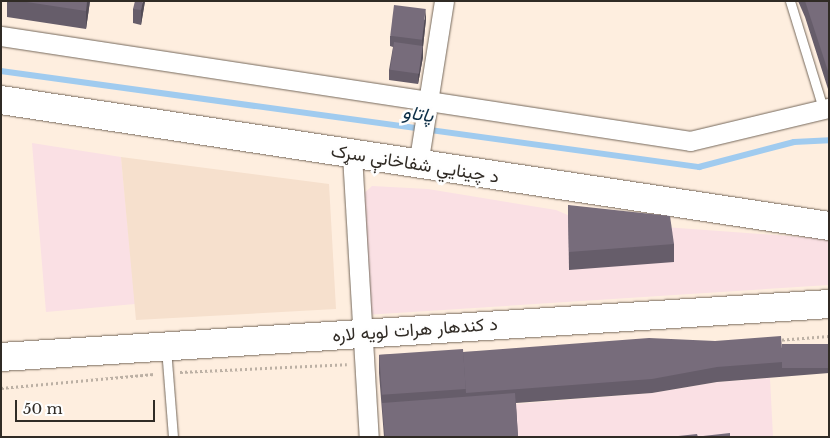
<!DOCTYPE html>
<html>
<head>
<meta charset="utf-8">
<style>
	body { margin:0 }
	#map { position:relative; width:830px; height:438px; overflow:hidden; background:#feeedf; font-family:"Libre Baskerville",Vazirmatn,serif }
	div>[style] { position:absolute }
	.commercial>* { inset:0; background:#fae0e4 }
	.built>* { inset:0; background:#f6e0cd }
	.stream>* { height:5.5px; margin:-2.75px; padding:0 2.75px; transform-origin:2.75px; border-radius:2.75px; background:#a0cbef }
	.path>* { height:3px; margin-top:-1.5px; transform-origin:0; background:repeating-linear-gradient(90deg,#bcb0a4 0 2.5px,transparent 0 5px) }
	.roads { filter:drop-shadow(0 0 1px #75685b) drop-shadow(0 0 1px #75685b) }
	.service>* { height:9px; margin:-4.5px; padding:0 4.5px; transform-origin:4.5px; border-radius:4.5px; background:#fff }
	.minor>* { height:19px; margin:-9.5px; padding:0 9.5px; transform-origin:9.5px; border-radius:9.5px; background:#fff }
	.primary>* { height:28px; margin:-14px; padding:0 14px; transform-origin:14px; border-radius:14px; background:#fff }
	.wall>* { inset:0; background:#665d6a }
	.shaded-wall>* { inset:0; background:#534c56 }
	.building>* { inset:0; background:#776c7b; transform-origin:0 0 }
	span { translate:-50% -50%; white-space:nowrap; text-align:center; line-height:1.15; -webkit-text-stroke:5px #fefefe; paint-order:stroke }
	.street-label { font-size:18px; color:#302b25 }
	.water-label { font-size:19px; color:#0c2e46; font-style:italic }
	.frame { position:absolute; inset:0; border:2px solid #302b25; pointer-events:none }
	.scale { position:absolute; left:15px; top:400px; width:140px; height:22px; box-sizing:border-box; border:2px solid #302b25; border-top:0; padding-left:6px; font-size:15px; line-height:18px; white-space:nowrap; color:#302b25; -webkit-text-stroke:4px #fefefe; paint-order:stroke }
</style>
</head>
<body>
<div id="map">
	<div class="commercial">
		<div style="clip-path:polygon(32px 143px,121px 157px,135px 304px,46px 312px)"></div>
		<div style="clip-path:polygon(372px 186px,428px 189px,556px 210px,582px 221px,829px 239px,829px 285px,365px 315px,361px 196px)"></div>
		<div style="clip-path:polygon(770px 378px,773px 437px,517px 437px,515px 404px,652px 393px,717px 382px)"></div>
	</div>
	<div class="built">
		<div style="clip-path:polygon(121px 157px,329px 184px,336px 309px,136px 320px)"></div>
	</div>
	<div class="stream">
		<div style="left:1px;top:71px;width:705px;rotate:7.83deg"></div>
		<div style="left:699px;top:167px;width:98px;rotate:-14.7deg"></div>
		<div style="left:794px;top:142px;width:35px;rotate:-3deg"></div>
	</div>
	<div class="path">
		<div style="left:777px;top:340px;width:52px;rotate:-4.4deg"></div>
		<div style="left:180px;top:372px;width:167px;rotate:-2.7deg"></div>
		<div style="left:1px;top:388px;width:154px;rotate:-5.2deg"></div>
	</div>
	<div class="roads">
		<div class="service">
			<div style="left:790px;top:1px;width:112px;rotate:72.9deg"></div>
			<div style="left:166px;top:348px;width:89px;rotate:85.5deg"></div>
		</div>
		<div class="minor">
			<div style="left:1px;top:36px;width:697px;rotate:8.66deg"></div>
			<div style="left:690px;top:141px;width:143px;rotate:-13.4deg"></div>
			<div style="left:352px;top:155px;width:283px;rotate:86.6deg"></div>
			<div style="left:418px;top:165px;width:166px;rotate:-81deg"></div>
		</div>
		<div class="primary">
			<div style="left:1px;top:100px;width:838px;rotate:8.65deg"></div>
			<div style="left:1px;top:357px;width:830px;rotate:-3.66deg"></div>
		</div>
	</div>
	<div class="wall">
		<div style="clip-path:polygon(7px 1px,90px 1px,86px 29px,7px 17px)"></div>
		<div style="clip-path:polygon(145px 1px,141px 25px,133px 23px,133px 9px)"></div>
		<div style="clip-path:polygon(798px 1px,829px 1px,829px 89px,828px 89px,805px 17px)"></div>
		<div style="clip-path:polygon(426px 19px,423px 47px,423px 57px,418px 84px,389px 80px,389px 70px,393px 47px,390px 46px,390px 36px)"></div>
		<div style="clip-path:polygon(568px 205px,674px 244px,674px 262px,569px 270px)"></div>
		<div style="clip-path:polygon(829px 344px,829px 373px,717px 382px,652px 393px,516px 403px,518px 437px,384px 437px,379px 373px,379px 355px,463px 352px,782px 348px)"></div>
	</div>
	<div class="shaded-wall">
		<div style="clip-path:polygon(87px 1px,90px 1px,86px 29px,86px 11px)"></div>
		<div style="clip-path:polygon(143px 1px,145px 1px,141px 25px,141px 10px)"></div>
		<div style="clip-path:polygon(426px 9px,426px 19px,423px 47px,423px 57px,418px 84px,418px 74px,422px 49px,422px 40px)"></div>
	</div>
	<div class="building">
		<div style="clip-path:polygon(20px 1px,87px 1px,86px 11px)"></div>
		<div style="clip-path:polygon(135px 1px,143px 1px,141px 10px,133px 9px)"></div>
		<div style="clip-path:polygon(805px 1px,829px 1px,829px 71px,828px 71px)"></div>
		<div style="left:394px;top:5px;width:32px;height:31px;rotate:7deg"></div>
		<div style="left:394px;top:42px;width:29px;height:28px;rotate:8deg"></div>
		<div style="clip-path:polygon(568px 205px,670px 216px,674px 244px,569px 252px)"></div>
		<div style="clip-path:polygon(781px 336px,783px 362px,717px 367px,652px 379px,466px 393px,463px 352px,649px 338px,715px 341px)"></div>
		<div style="left:829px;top:344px;width:24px;height:47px;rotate:90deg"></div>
		<div style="left:463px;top:349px;width:40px;height:84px;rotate:86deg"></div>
		<div style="clip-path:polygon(515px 393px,518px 437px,385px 437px,382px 403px)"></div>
		<div style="clip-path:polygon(730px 433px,730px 437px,703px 437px,703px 436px)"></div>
		<div style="clip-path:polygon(697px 434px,698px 437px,669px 437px)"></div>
	</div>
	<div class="street-label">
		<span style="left:415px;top:164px;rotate:9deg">د چينايي شفاخانې سړک</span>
		<span style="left:415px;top:330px;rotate:-4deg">د کندهار هرات لویه لاره</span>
	</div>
	<div class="water-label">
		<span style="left:418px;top:114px;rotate:8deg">پاتاو</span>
	</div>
	<div class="frame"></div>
	<div class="scale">50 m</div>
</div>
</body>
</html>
